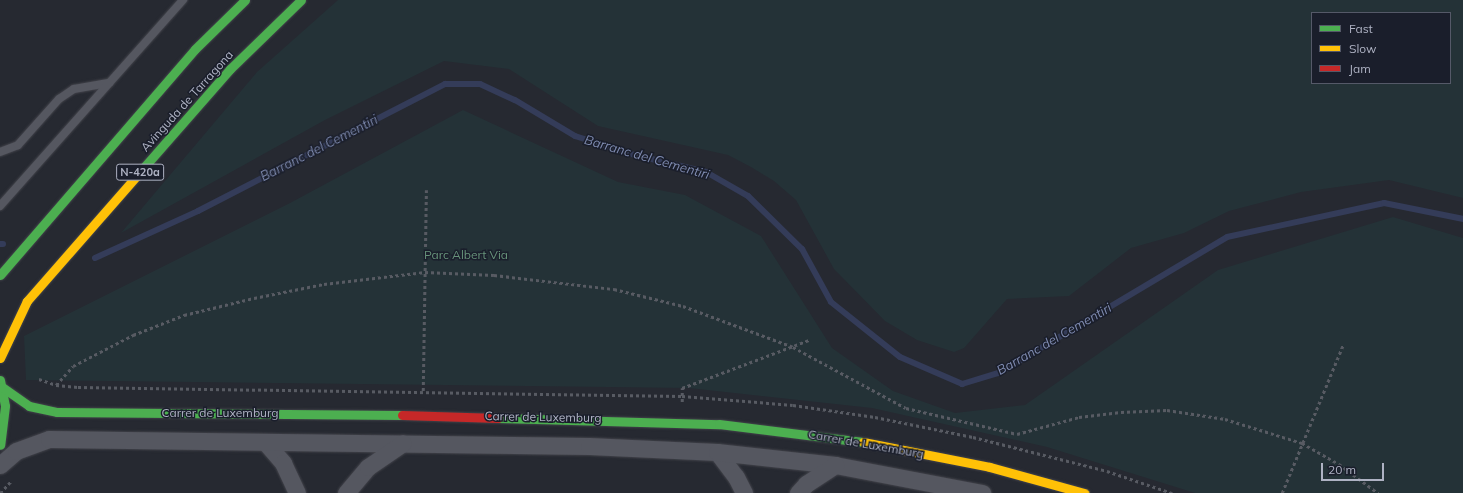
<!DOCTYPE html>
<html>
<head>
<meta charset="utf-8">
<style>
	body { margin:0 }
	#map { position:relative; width:1463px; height:493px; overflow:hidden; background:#262931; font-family:Mulish,sans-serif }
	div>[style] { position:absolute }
	.green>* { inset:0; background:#243237 }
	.stream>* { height:6px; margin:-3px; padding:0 3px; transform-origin:3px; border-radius:3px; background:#343c59 }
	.path>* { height:2.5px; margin-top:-1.25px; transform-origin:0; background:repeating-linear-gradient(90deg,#585b63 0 3px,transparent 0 6px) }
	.roads { filter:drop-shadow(0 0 1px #42434a) drop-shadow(0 0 1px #42434a) }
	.lane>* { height:8px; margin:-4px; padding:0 4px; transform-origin:4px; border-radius:4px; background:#555760 }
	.street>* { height:17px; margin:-8.5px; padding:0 8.5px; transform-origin:8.5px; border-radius:8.5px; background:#555760 }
	.fast>* { height:9px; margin:-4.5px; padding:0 4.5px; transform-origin:4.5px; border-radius:4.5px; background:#4caf50 }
	.slow>* { height:9px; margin:-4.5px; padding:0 4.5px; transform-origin:4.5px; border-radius:4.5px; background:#ffc107 }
	.jam>* { height:9px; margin:-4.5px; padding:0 4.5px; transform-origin:4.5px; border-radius:4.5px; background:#c62828 }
	span { translate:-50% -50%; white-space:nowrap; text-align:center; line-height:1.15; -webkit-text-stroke:3px #1a1e2b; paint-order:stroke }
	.shield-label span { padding:1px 3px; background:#1a1e2b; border:1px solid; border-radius:3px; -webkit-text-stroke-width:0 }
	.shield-label { font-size:11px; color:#aeb2c3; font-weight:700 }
	.street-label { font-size:12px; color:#aeb2c3 }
	.park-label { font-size:12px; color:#67937a }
	.water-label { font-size:13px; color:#7f8bb0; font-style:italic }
	.legend { position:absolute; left:1311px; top:12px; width:140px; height:72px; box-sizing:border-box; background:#1a1e2b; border:1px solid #555968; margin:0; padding:5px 7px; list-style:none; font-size:12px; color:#aeb2c3 }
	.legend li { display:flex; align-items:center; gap:8px; height:20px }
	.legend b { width:20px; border:1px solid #555968 }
	.scale { position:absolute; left:1321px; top:463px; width:63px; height:18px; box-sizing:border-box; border:2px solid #aeb2c3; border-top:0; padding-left:5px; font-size:12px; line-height:14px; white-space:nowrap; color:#aeb2c3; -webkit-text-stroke:3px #1a1e2b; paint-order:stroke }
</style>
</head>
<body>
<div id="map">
	<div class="green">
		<div style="clip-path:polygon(evenodd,338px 0,1463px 0,1463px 198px,1389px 180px,1301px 192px,1229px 211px,1184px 233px,1131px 248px,1069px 296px,1007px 299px,964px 348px,954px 352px,917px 340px,885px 321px,834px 269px,796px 200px,774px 181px,751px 167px,728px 155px,598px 126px,509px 69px,444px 61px,325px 120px,121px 233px,257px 72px,338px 0,1312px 13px,1450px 13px,1450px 83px,1312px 83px,1312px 13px)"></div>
		<div style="clip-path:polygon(463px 110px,618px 182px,685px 195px,761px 236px,832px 348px,893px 391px,955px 413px,1025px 405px,1218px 270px,1393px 217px,1463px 238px,1463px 493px,1195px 493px,1047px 447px,872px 408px,689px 388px,26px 380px,24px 336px,290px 203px)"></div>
	</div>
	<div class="stream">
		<div style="left:0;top:244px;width:3px"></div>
		<div style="left:95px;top:258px;width:113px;rotate:-24.5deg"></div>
		<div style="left:198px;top:211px;width:278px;rotate:-27.2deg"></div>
		<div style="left:445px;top:84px;width:35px"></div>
		<div style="left:480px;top:84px;width:38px;rotate:25deg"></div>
		<div style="left:515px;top:100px;width:70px;rotate:31deg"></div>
		<div style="left:575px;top:136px;width:63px;rotate:17.6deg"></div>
		<div style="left:635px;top:155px;width:73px;rotate:13.5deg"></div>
		<div style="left:706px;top:172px;width:48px;rotate:29.7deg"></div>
		<div style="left:748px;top:196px;width:76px;rotate:44.5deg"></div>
		<div style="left:802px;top:249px;width:60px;rotate:61.3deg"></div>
		<div style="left:831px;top:302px;width:88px;rotate:38.6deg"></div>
		<div style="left:900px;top:357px;width:68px;rotate:23.5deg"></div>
		<div style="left:962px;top:384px;width:39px;rotate:-17deg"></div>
		<div style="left:999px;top:373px;width:265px;rotate:-30.8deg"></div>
		<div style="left:1227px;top:237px;width:161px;rotate:-12.2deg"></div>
		<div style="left:1384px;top:203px;width:81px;rotate:11.4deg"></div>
	</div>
	<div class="path">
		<div style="left:39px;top:379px;width:18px;rotate:19deg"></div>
		<div style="left:56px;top:385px;width:22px;rotate:5deg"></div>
		<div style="left:78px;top:387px;width:604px;rotate:0.85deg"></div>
		<div style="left:682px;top:396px;width:111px;rotate:4.6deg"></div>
		<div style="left:793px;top:405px;width:83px;rotate:8.3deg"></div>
		<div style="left:875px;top:417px;width:100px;rotate:11.5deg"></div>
		<div style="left:973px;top:437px;width:138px;rotate:14.2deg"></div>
		<div style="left:1107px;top:471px;width:69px;rotate:18.7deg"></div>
		<div style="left:56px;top:385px;width:25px;rotate:-48deg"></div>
		<div style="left:73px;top:366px;width:68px;rotate:-27.3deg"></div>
		<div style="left:133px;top:335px;width:55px;rotate:-21.4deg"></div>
		<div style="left:184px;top:315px;width:72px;rotate:-13.7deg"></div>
		<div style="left:254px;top:298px;width:71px;rotate:-11.3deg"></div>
		<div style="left:324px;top:284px;width:102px;rotate:-6.8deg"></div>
		<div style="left:425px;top:272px;width:69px;rotate:2.5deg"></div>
		<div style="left:494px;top:275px;width:121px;rotate:6.7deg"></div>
		<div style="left:614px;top:289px;width:71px;rotate:13.8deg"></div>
		<div style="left:683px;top:306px;width:117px;rotate:20.4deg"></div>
		<div style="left:793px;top:347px;width:128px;rotate:28.4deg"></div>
		<div style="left:906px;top:408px;width:114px;rotate:13.2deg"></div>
		<div style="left:1017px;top:434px;width:64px;rotate:-15.3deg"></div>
		<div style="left:1079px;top:417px;width:42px;rotate:-6.8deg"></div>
		<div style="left:1121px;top:412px;width:46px;rotate:-2.5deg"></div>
		<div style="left:1167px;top:410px;width:59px;rotate:8.8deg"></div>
		<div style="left:1225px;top:419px;width:81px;rotate:17.3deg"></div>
		<div style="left:1302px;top:443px;width:43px;rotate:29.6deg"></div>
		<div style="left:1339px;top:464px;width:49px;rotate:36.6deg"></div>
		<div style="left:423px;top:391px;width:201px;rotate:-89.1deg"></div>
		<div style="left:682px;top:402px;width:14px;rotate:-90deg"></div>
		<div style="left:682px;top:388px;width:136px;rotate:-20.7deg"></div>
		<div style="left:0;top:493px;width:16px;rotate:-47deg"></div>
		<div style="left:1282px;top:493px;width:160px;rotate:-67.6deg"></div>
	</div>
	<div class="roads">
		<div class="lane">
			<div style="left:0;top:152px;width:19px;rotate:-21deg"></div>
			<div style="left:18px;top:145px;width:62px;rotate:-48.3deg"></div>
			<div style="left:59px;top:99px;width:18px;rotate:-34deg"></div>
			<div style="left:74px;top:89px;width:36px;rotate:-10deg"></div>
			<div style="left:0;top:206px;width:276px;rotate:-48.4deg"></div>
		</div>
		<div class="street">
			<div style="left:265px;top:442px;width:28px;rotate:49deg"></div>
			<div style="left:283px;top:463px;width:33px;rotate:65deg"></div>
			<div style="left:717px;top:452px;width:31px;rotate:53deg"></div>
			<div style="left:736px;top:477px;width:18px;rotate:63deg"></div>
			<div style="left:0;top:465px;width:21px;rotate:-41deg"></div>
			<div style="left:16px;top:451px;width:35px;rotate:-20deg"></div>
			<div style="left:49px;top:439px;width:540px;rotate:0.74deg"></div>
			<div style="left:589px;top:446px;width:128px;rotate:2.7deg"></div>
			<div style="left:717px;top:452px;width:119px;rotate:6.3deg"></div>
			<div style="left:835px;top:465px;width:150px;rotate:10.8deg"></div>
			<div style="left:346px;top:493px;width:34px;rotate:-50deg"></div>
			<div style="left:368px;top:467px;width:42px;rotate:-34.4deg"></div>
			<div style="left:798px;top:493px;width:12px;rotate:-48deg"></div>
			<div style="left:806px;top:484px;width:35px;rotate:-33deg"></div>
		</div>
		<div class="fast">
			<div style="left:138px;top:174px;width:140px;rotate:-48.8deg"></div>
			<div style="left:230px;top:69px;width:99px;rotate:-44.2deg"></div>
			<div style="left:0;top:275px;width:298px;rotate:-49.2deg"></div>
			<div style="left:195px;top:49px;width:70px;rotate:-44.4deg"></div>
			<div style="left:0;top:380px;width:26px;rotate:79deg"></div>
			<div style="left:5px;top:406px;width:39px;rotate:97deg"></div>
			<div style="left:2px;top:387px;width:33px;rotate:35deg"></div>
			<div style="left:29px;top:406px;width:29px;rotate:12deg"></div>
			<div style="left:57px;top:412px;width:345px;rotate:0.5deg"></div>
			<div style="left:498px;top:418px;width:221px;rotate:1.6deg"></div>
			<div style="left:719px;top:424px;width:145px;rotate:7.1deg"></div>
		</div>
		<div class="slow">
			<div style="left:0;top:358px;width:63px;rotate:-64.7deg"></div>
			<div style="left:27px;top:301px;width:169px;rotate:-48.8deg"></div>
			<div style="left:863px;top:442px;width:129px;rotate:11.1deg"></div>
			<div style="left:990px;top:467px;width:98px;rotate:15.5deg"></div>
		</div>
		<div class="jam">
			<div style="left:402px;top:415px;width:96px;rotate:1.8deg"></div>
		</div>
	</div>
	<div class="shield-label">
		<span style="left:140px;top:172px">N-420a</span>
	</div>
	<div class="street-label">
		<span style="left:187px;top:101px;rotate:-48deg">Avinguda de Tarragona</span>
		<span style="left:220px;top:413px">Carrer de Luxemburg</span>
		<span style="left:543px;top:417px;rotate:1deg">Carrer de Luxemburg</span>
		<span style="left:866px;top:444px;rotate:10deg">Carrer de Luxemburg</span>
	</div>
	<div class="park-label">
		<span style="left:466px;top:255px">Parc Albert Via</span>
	</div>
	<div class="water-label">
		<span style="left:319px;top:148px;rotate:-27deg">Barranc del Cementiri</span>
		<span style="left:647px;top:157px;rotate:16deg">Barranc del Cementiri</span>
		<span style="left:1054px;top:339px;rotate:-30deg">Barranc del Cementiri</span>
	</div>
	<ul class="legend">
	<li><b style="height:5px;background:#4caf50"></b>Fast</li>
	<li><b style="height:5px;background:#ffc107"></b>Slow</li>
	<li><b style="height:5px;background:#c62828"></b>Jam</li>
	</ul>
	<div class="scale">20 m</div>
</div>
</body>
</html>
